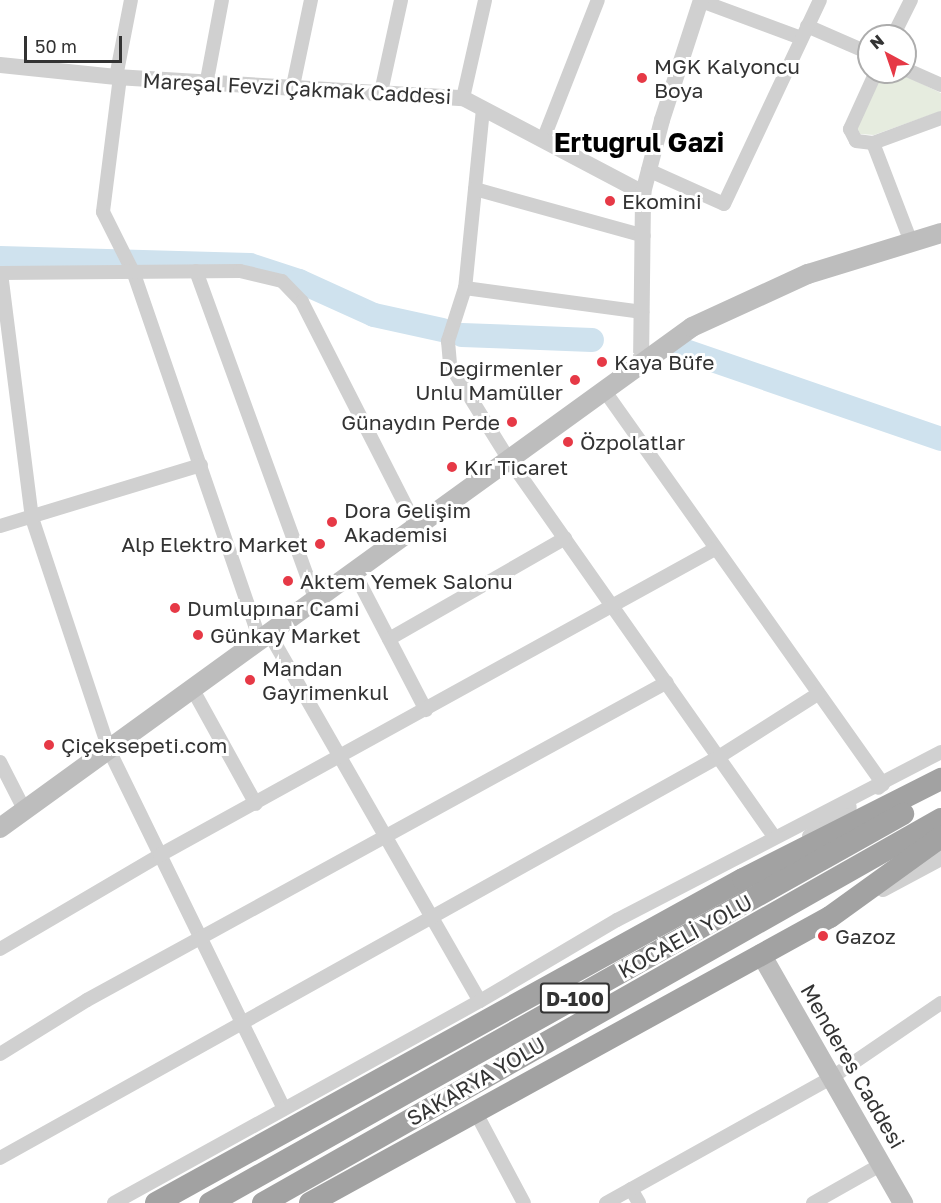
<!DOCTYPE html>
<html>
<head>
<meta charset="utf-8">
<style>
	body { margin:0 }
	#map { position:relative; width:941px; height:1203px; overflow:hidden; background:#fff; font-family:"Golos Text",sans-serif }
	div>[style] { position:absolute }
	.green>* { inset:0; background:#e6ecdf }
	.river>* { height:24px; margin:-12px; padding:0 12px; transform-origin:12px; border-radius:12px; background:#cfe2ee }
	.minor>* { height:14px; margin:-7px; padding:0 7px; transform-origin:7px; border-radius:7px; background:#d0d0d0 }
	.tertiary>* { height:16px; margin:-8px; padding:0 8px; transform-origin:8px; border-radius:8px; background:#d0d0d0 }
	.secondary>* { height:20px; margin:-10px; padding:0 10px; transform-origin:10px; border-radius:10px; background:#bdbdbd }
	.trunk>* { height:22px; margin:-11px; padding:0 11px; transform-origin:11px; border-radius:11px; background:#a2a2a2 }
	.dots>* { width:16px; height:16px; translate:-50% -50%; box-sizing:border-box; border:3px solid #fff; border-radius:50% }
	span { translate:-50% -50%; white-space:nowrap; text-align:center; line-height:1.15; -webkit-text-stroke:6px #fff; paint-order:stroke }
	.shield-label span { padding:2px 4px; background:#fff; border:2px solid; border-radius:4px; -webkit-text-stroke-width:0 }
	.shield-label { font-size:20px; color:#333; font-weight:700 }
	.poi-label { font-size:21px; color:#333 }
	.left { translate:0 -50%; text-align:left }
	.right { translate:-100% -50%; text-align:right }
	.street-label { font-size:21px; color:#333 }
	.district-label { font-size:27px; color:#000; font-weight:700 }
	.north { position:absolute; left:857px; top:24px; width:60px; height:60px; box-sizing:border-box; background:#fff; border:2px solid #adadad; border-radius:50%; rotate:320deg; font-size:16px; font-weight:700; line-height:24px; text-align:center; color:#333 }
	.north::after { content:''; display:block; margin:auto; width:21px; height:27px; background:#e63946; clip-path:polygon(50% 0,100% 100%,50% 72%,0 100%) }
	.scale { position:absolute; left:24px; top:36px; width:98px; height:27px; box-sizing:border-box; border:3px solid #333; border-top:0; padding-left:8px; font-size:18px; line-height:21px; white-space:nowrap; color:#333; -webkit-text-stroke:4px #fff; paint-order:stroke }
</style>
</head>
<body>
<div id="map">
	<div class="green">
		<div style="clip-path:polygon(883px 72px,897px 72px,941px 93px,941px 111px,874px 135px,860px 134px,857px 127px)"></div>
	</div>
	<div class="river">
		<div style="left:0;top:258px;width:250px;rotate:1.6deg"></div>
		<div style="left:250px;top:265px;width:52px;rotate:18.1deg"></div>
		<div style="left:299px;top:281px;width:82px;rotate:24.4deg"></div>
		<div style="left:374px;top:315px;width:70px;rotate:12.4deg"></div>
		<div style="left:462px;top:335px;width:130px;rotate:2.2deg"></div>
		<div style="left:680px;top:349px;width:276px;rotate:19deg"></div>
	</div>
	<div class="minor">
		<div style="left:701px;top:1px;width:107px;rotate:20.3deg"></div>
		<div style="left:807px;top:26px;width:68px;rotate:23.5deg"></div>
		<div style="left:893px;top:36px;width:40px;rotate:-63.4deg"></div>
		<div style="left:905px;top:69px;width:39px;rotate:24deg"></div>
		<div style="left:876px;top:72px;width:63px;rotate:114.5deg"></div>
		<div style="left:850px;top:129px;width:13px;rotate:63deg"></div>
		<div style="left:856px;top:141px;width:17px;rotate:7deg"></div>
		<div style="left:873px;top:143px;width:72px;rotate:-20.2deg"></div>
		<div style="left:116px;top:77px;width:78px;rotate:-79deg"></div>
		<div style="left:120px;top:77px;width:136px;rotate:97.2deg"></div>
		<div style="left:103px;top:212px;width:69px;rotate:63.4deg"></div>
		<div style="left:134px;top:274px;width:386px;rotate:71deg"></div>
		<div style="left:207px;top:80px;width:81px;rotate:-79.4deg"></div>
		<div style="left:293px;top:86px;width:88px;rotate:-78.2deg"></div>
		<div style="left:381px;top:92px;width:94px;rotate:-77.7deg"></div>
		<div style="left:463px;top:98px;width:100px;rotate:-77.3deg"></div>
		<div style="left:483px;top:109px;width:180px;rotate:95.7deg"></div>
		<div style="left:465px;top:288px;width:56px;rotate:107.8deg"></div>
		<div style="left:448px;top:341px;width:24px;rotate:85deg"></div>
		<div style="left:450px;top:365px;width:110px;rotate:58.1deg"></div>
		<div style="left:508px;top:458px;width:462px;rotate:54.9deg"></div>
		<div style="left:543px;top:140px;width:150px;rotate:-68.6deg"></div>
		<div style="left:873px;top:143px;width:106px;rotate:69deg"></div>
		<div style="left:648px;top:170px;width:83px;rotate:24.1deg"></div>
		<div style="left:724px;top:204px;width:225px;rotate:-64.8deg"></div>
		<div style="left:475px;top:189px;width:175px;rotate:15.5deg"></div>
		<div style="left:196px;top:271px;width:348px;rotate:70deg"></div>
		<div style="left:0;top:273px;width:240px;rotate:-0.5deg"></div>
		<div style="left:240px;top:271px;width:43px;rotate:13.4deg"></div>
		<div style="left:282px;top:281px;width:29px;rotate:46deg"></div>
		<div style="left:302px;top:302px;width:249px;rotate:63deg"></div>
		<div style="left:1px;top:273px;width:247px;rotate:82.8deg"></div>
		<div style="left:32px;top:518px;width:244px;rotate:71.6deg"></div>
		<div style="left:109px;top:750px;width:399px;rotate:64deg"></div>
		<div style="left:465px;top:288px;width:179px;rotate:7.7deg"></div>
		<div style="left:604px;top:390px;width:483px;rotate:54.7deg"></div>
		<div style="left:883px;top:784px;width:6px;rotate:141deg"></div>
		<div style="left:0;top:526px;width:210px;rotate:-16.9deg"></div>
		<div style="left:353px;top:570px;width:158px;rotate:62.5deg"></div>
		<div style="left:269px;top:633px;width:424px;rotate:60.2deg"></div>
		<div style="left:389px;top:639px;width:203px;rotate:-29.8deg"></div>
		<div style="left:193px;top:690px;width:130px;rotate:61.1deg"></div>
		<div style="left:0;top:762px;width:55px;rotate:63deg"></div>
		<div style="left:809px;top:836px;width:50px;rotate:-35.3deg"></div>
		<div style="left:0;top:949px;width:186px;rotate:-30.4deg"></div>
		<div style="left:160px;top:855px;width:634px;rotate:-28.87deg"></div>
		<div style="left:0;top:1054px;width:102px;rotate:-31.8deg"></div>
		<div style="left:87px;top:1000px;width:661px;rotate:-28.73deg"></div>
		<div style="left:475px;top:1111px;width:104px;rotate:62deg"></div>
		<div style="left:0;top:1158px;width:821px;rotate:-29.16deg"></div>
		<div style="left:717px;top:758px;width:120px;rotate:-32.4deg"></div>
		<div style="left:631px;top:1189px;width:16px;rotate:60deg"></div>
		<div style="left:114px;top:1203px;width:418px;rotate:-28.9deg"></div>
		<div style="left:480px;top:1001px;width:159px;rotate:-30.6deg"></div>
		<div style="left:617px;top:920px;width:365px;rotate:-27.4deg"></div>
		<div style="left:606px;top:1203px;width:257px;rotate:-29.1deg"></div>
		<div style="left:831px;top:1078px;width:133px;rotate:-34.3deg"></div>
		<div style="left:813px;top:1203px;width:79px;rotate:-29.5deg"></div>
	</div>
	<div class="tertiary">
		<div style="left:0;top:65px;width:117px;rotate:5.9deg"></div>
		<div style="left:116px;top:77px;width:348px;rotate:3.5deg"></div>
		<div style="left:463px;top:98px;width:204px;rotate:27.8deg"></div>
		<div style="left:641px;top:363px;width:170px;rotate:-89.3deg"></div>
		<div style="left:643px;top:193px;width:75px;rotate:-75.4deg"></div>
		<div style="left:662px;top:120px;width:126px;rotate:-72deg"></div>
		<div style="left:883px;top:889px;width:66px;rotate:-28.1deg"></div>
	</div>
	<div class="secondary">
		<div style="left:0;top:828px;width:854px;rotate:-35.9deg"></div>
		<div style="left:692px;top:327px;width:128px;rotate:-24.6deg"></div>
		<div style="left:808px;top:274px;width:139px;rotate:-17.1deg"></div>
		<div style="left:761px;top:954px;width:287px;rotate:60.3deg"></div>
	</div>
	<div class="trunk">
		<div style="left:156px;top:1203px;width:670px;rotate:-28.9deg"></div>
		<div style="left:743px;top:879px;width:222px;rotate:-26.8deg"></div>
		<div style="left:210px;top:1203px;width:795px;rotate:-29.31deg"></div>
		<div style="left:263px;top:1203px;width:779px;rotate:-29.53deg"></div>
		<div style="left:310px;top:1203px;width:593px;rotate:-28.81deg"></div>
		<div style="left:830px;top:917px;width:137px;rotate:-35.8deg"></div>
	</div>
	<div class="dots">
		<div style="left:642px;top:78px;background:#e63946"></div>
		<div style="left:610px;top:201px;background:#e63946"></div>
		<div style="left:602px;top:362px;background:#e63946"></div>
		<div style="left:575px;top:380px;background:#e63946"></div>
		<div style="left:512px;top:422px;background:#e63946"></div>
		<div style="left:568px;top:442px;background:#e63946"></div>
		<div style="left:452px;top:467px;background:#e63946"></div>
		<div style="left:332px;top:522px;background:#e63946"></div>
		<div style="left:320px;top:544px;background:#e63946"></div>
		<div style="left:288px;top:581px;background:#e63946"></div>
		<div style="left:175px;top:608px;background:#e63946"></div>
		<div style="left:198px;top:635px;background:#e63946"></div>
		<div style="left:250px;top:680px;background:#e63946"></div>
		<div style="left:49px;top:745px;background:#e63946"></div>
		<div style="left:823px;top:936px;background:#e63946"></div>
	</div>
	<div class="shield-label">
		<span style="left:575px;top:998px">D-100</span>
	</div>
	<div class="poi-label">
		<span class="left" style="left:654px;top:78px">MGK Kalyoncu<br>Boya</span>
		<span class="left" style="left:622px;top:201px">Ekomini</span>
		<span class="left" style="left:614px;top:362px">Kaya Büfe</span>
		<span class="right" style="left:563px;top:380px">Değirmenler<br>Unlu Mamüller</span>
		<span class="right" style="left:500px;top:422px">Günaydın Perde</span>
		<span class="left" style="left:580px;top:442px">Özpolatlar</span>
		<span class="left" style="left:464px;top:467px">Kır Ticaret</span>
		<span class="left" style="left:344px;top:522px">Dora Gelişim<br>Akademisi</span>
		<span class="right" style="left:308px;top:544px">Alp Elektro Market</span>
		<span class="left" style="left:300px;top:581px">Aktem Yemek Salonu</span>
		<span class="left" style="left:187px;top:608px">Dumlupınar Cami</span>
		<span class="left" style="left:210px;top:635px">Günkay Market</span>
		<span class="left" style="left:262px;top:680px">Mandan<br>Gayrimenkul</span>
		<span class="left" style="left:61px;top:745px">Çiçeksepeti.com</span>
		<span class="left" style="left:835px;top:936px">Gazoz</span>
	</div>
	<div class="street-label">
		<span style="left:297px;top:88px;rotate:3deg">Mareşal Fevzi Çakmak Caddesi</span>
		<span style="left:685px;top:936px;rotate:-29deg">KOCAELİ YOLU</span>
		<span style="left:853px;top:1066px;rotate:60deg">Menderes Caddesi</span>
		<span style="left:476px;top:1081px;rotate:-30deg">SAKARYA YOLU</span>
	</div>
	<div class="district-label">
		<span style="left:639px;top:143px">Ertuğrul Gazi</span>
	</div>
	<div class="north">N</div>
	<div class="scale">50 m</div>
</div>
</body>
</html>
